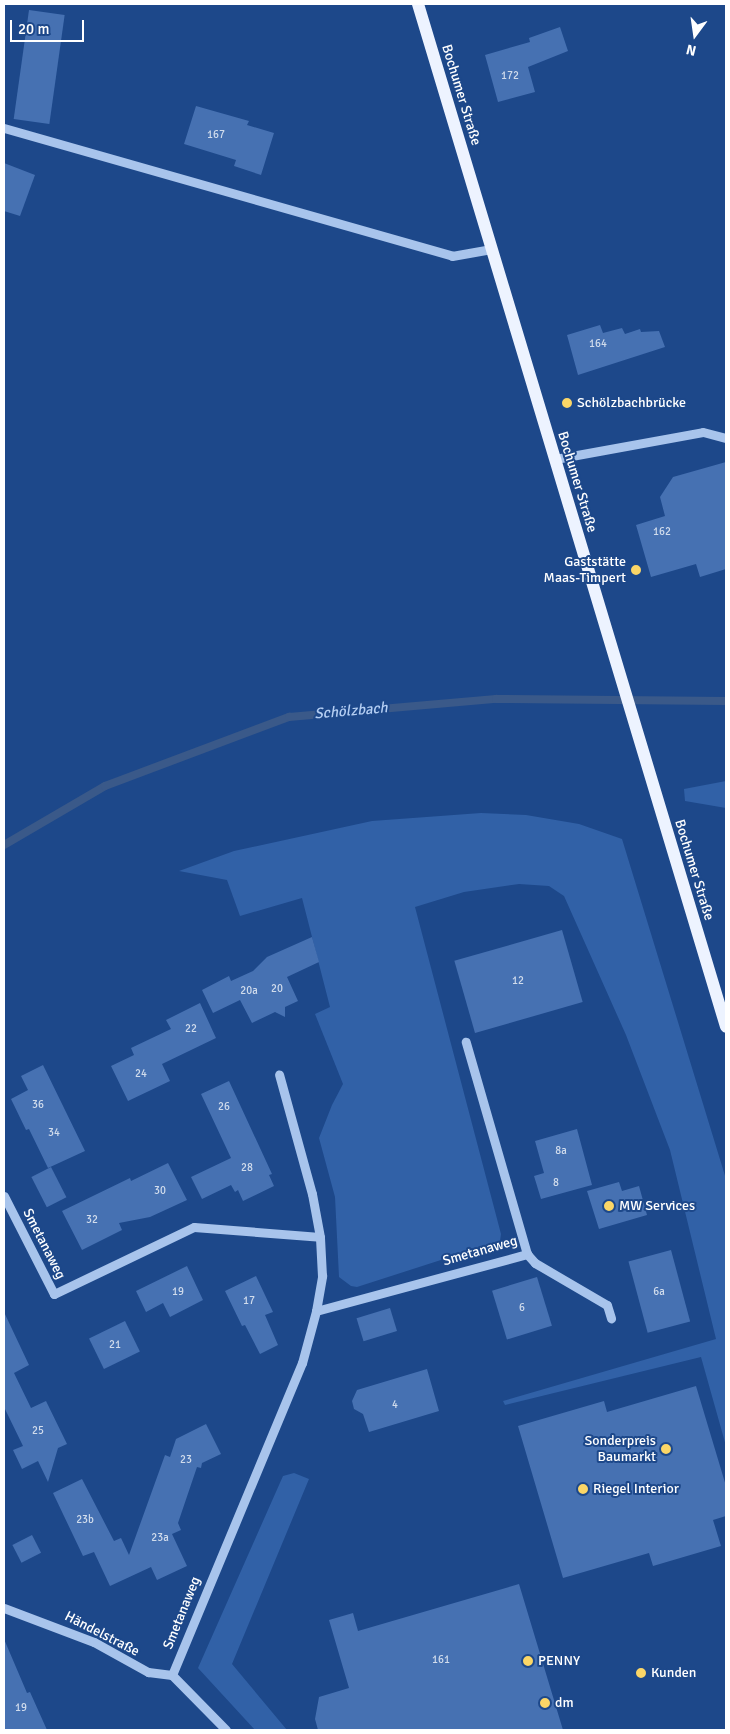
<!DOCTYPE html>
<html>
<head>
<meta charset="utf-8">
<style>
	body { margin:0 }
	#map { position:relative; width:730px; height:1734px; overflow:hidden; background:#1d488a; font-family:Signika,sans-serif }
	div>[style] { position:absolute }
	.green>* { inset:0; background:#3161a7 }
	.stream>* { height:8px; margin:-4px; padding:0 4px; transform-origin:4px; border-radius:4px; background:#3a5989 }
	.building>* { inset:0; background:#4671b2; transform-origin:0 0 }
	.minor>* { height:9px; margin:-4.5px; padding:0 4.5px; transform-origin:4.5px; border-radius:4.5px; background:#a8c4ec }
	.major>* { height:12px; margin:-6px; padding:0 6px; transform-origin:6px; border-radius:6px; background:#edf3ff }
	.dots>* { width:14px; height:14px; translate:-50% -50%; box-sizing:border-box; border:2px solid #1d488a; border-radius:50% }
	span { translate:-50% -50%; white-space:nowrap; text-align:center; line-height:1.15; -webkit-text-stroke:4px #1d488a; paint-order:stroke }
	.number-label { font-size:11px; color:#d1dcec }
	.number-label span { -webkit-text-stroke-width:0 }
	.street-label { font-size:14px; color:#fff }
	.poi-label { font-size:14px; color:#fff }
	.left { translate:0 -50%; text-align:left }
	.right { translate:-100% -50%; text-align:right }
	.water-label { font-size:15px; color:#b4cef3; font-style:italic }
	.frame { position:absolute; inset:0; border:5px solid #fff; pointer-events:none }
	.north { position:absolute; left:670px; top:10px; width:50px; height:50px; -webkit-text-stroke:4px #1d488a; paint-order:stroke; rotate:194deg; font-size:14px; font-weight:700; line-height:20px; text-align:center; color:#fff }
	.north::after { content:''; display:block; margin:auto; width:18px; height:22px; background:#fff; clip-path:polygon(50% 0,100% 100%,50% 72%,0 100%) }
	.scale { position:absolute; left:10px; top:20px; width:74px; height:22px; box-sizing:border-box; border:2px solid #fff; border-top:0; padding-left:6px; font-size:15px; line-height:18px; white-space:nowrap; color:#fff; -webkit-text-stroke:4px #1d488a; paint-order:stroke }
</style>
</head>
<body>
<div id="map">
	<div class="green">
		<div style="clip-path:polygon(726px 781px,726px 808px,685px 801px,684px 789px)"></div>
		<div style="clip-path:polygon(481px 813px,526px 815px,579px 824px,622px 839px,726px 1179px,726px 1446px,701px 1357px,505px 1405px,503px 1401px,716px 1339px,670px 1150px,626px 1035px,564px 896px,549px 886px,519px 884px,464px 892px,415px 907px,501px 1234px,500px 1241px,357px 1287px,351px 1286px,339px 1277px,335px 1197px,319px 1138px,332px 1105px,343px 1084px,315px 1014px,330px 1007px,302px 898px,240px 916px,227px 880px,179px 871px,234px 851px,372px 821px)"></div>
		<div style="clip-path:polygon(294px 1473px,309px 1479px,232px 1664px,287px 1730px,255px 1730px,198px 1668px,283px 1476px)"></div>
	</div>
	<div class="stream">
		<div style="left:4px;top:845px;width:117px;rotate:-30.3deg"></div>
		<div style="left:105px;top:786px;width:197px;rotate:-20.6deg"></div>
		<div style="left:289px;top:717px;width:208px;rotate:-5deg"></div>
		<div style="left:496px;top:699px;width:230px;rotate:0.5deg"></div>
	</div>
	<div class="building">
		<div style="left:29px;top:10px;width:36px;height:110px;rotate:8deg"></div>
		<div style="clip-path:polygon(560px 27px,568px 51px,528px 67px,535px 92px,498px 102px,485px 55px,530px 42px,529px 38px)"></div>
		<div style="clip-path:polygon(196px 106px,249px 121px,247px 125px,274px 133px,261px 175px,234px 166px,236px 160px,184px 144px)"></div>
		<div style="clip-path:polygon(4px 163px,35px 175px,20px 216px,4px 211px)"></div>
		<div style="clip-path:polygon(600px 325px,603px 333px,622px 328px,625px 334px,640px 329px,641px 332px,659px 331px,665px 347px,578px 375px,567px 335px)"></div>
		<div style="clip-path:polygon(726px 462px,726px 569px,700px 577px,696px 564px,651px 577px,636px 525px,665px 516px,660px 497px,673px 477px)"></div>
		<div style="left:562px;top:930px;width:75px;height:112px;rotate:74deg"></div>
		<div style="clip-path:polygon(312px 937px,319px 962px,287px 977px,298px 1001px,285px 1007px,285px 1017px,275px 1012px,252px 1023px,240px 1000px,213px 1013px,202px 990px,229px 976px,231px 981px,253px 971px,267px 957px)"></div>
		<div style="clip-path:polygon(200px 1003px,216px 1038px,162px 1064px,170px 1081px,128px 1101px,111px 1066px,134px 1055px,131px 1048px,171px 1029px,166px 1020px)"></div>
		<div style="clip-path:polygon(43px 1065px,85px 1151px,48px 1168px,29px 1129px,26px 1130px,11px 1099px,28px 1090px,21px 1076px)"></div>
		<div style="clip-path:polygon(229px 1081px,272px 1174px,269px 1175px,274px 1186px,243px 1201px,238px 1190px,235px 1192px,231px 1185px,202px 1199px,191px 1177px,231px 1158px,201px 1094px)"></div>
		<div style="clip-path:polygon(577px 1129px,592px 1185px,541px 1199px,534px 1176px,544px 1173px,535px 1141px)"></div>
		<div style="clip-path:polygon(168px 1163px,187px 1200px,150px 1217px,119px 1223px,122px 1230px,82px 1250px,62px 1211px,130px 1178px,131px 1181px)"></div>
		<div style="left:51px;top:1167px;width:34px;height:22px;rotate:63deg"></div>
		<div style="clip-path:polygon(619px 1182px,622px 1191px,639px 1186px,647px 1215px,599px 1229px,587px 1191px)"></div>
		<div style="left:671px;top:1250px;width:74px;height:44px;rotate:75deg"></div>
		<div style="clip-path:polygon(187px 1266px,203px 1300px,170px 1317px,163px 1303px,146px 1312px,136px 1291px)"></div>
		<div style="clip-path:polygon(256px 1276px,273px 1312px,265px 1315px,278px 1345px,260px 1354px,245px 1325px,242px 1326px,225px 1291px)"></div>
		<div style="left:537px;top:1277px;width:51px;height:47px;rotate:73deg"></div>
		<div style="left:390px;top:1308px;width:24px;height:35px;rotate:73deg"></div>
		<div style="clip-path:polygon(4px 1312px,29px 1365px,14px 1373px,31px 1408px,46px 1401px,67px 1444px,58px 1448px,48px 1482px,38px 1461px,22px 1469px,13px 1450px,23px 1446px,4px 1407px)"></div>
		<div style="left:125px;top:1321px;width:34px;height:40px;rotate:64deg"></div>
		<div style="clip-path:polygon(427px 1369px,439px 1411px,369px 1432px,363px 1414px,354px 1409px,352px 1401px,357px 1390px)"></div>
		<div style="clip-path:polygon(696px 1386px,726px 1486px,726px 1516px,713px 1520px,721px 1546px,653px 1566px,649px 1553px,563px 1578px,518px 1426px,604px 1401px,607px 1412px)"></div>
		<div style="clip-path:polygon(206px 1424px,221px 1454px,202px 1463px,201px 1468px,197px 1467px,178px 1523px,181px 1530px,172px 1534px,187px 1566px,157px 1580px,151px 1567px,110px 1586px,94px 1552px,83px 1556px,53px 1493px,82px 1479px,114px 1541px,121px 1538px,129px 1555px,165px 1455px,170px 1457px,176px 1439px)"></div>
		<div style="left:32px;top:1535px;width:20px;height:22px;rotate:63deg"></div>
		<div style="clip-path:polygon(519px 1584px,563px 1730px,318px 1730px,315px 1719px,319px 1697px,349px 1688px,329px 1620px,353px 1613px,358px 1631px)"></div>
		<div style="clip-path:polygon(4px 1639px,27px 1693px,30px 1692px,47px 1730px,4px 1730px)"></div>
	</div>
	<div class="minor">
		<div style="left:4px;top:128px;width:466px;rotate:15.9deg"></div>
		<div style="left:452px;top:256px;width:40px;rotate:-10deg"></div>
		<div style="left:555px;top:459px;width:150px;rotate:-10.3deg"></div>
		<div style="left:703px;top:432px;width:24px;rotate:15deg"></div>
		<div style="left:4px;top:1196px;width:110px;rotate:63deg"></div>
		<div style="left:54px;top:1294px;width:155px;rotate:-25.6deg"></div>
		<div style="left:194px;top:1227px;width:126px;rotate:4.5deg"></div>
		<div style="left:527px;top:1254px;width:12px;rotate:48deg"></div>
		<div style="left:535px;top:1263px;width:83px;rotate:30.3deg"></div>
		<div style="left:607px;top:1305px;width:14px;rotate:73deg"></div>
		<div style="left:316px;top:1311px;width:219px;rotate:-15.1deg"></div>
		<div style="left:527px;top:1254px;width:221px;rotate:-106.1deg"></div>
		<div style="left:4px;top:1608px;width:96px;rotate:20.7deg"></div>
		<div style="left:94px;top:1642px;width:62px;rotate:29.1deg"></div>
		<div style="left:148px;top:1672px;width:24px;rotate:7deg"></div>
		<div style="left:172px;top:1675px;width:77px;rotate:45.5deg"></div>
		<div style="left:172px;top:1675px;width:338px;rotate:-67.4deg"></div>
		<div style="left:302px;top:1363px;width:54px;rotate:-74.9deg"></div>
		<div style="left:316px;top:1311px;width:36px;rotate:-80deg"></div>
		<div style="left:322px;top:1276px;width:39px;rotate:-93deg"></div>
		<div style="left:320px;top:1237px;width:44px;rotate:-100.5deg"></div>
		<div style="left:312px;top:1194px;width:124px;rotate:-105.4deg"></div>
	</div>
	<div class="major">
		<div style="left:418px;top:4px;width:1068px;rotate:73.24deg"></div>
	</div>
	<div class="dots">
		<div style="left:567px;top:403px;background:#fbd667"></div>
		<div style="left:636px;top:570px;background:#fbd667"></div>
		<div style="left:609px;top:1206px;background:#fbd667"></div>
		<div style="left:666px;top:1449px;background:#fbd667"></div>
		<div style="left:583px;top:1489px;background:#fbd667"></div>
		<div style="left:528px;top:1661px;background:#fbd667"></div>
		<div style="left:641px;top:1673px;background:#fbd667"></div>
		<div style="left:545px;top:1703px;background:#fbd667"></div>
	</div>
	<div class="number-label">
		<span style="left:510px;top:76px">172</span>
		<span style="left:216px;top:135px">167</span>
		<span style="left:598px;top:344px">164</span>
		<span style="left:662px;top:532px">162</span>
		<span style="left:518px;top:981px">12</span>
		<span style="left:277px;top:989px">20</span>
		<span style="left:249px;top:991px">20a</span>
		<span style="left:191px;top:1029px">22</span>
		<span style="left:141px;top:1074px">24</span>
		<span style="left:38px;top:1105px">36</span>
		<span style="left:224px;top:1107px">26</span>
		<span style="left:54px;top:1133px">34</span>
		<span style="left:561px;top:1151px">8a</span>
		<span style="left:247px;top:1168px">28</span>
		<span style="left:556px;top:1183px">8</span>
		<span style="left:160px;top:1191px">30</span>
		<span style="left:92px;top:1220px">32</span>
		<span style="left:178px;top:1292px">19</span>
		<span style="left:659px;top:1292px">6a</span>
		<span style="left:249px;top:1301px">17</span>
		<span style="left:522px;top:1308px">6</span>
		<span style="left:115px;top:1345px">21</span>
		<span style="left:395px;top:1405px">4</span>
		<span style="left:38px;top:1431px">25</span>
		<span style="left:186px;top:1460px">23</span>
		<span style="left:85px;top:1520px">23b</span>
		<span style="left:160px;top:1538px">23a</span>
		<span style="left:441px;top:1660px">161</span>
		<span style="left:21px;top:1708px">19</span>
	</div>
	<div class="street-label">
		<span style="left:461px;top:95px;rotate:73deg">Bochumer Straße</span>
		<span style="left:577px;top:482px;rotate:73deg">Bochumer Straße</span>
		<span style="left:694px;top:870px;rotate:73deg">Bochumer Straße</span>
		<span style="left:44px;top:1244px;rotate:63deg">Smetanaweg</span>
		<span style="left:480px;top:1251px;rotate:-16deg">Smetanaweg</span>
		<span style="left:182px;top:1613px;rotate:-68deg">Smetanaweg</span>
		<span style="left:102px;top:1634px;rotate:27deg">Händelstraße</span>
	</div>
	<div class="poi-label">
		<span class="left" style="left:577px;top:403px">Schölzbachbrücke</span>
		<span class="right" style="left:626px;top:570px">Gaststätte<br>Maas-Timpert</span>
		<span class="left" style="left:619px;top:1206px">MW Services</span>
		<span class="right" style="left:656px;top:1449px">Sonderpreis<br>Baumarkt</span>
		<span class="left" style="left:593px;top:1489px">Riegel Interior</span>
		<span class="left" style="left:538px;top:1661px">PENNY</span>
		<span class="left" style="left:651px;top:1673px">Kunden</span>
		<span class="left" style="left:555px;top:1703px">dm</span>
	</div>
	<div class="water-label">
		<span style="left:351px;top:711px;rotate:-5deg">Schölzbach</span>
	</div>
	<div class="frame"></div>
	<div class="north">N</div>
	<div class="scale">20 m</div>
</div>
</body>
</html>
